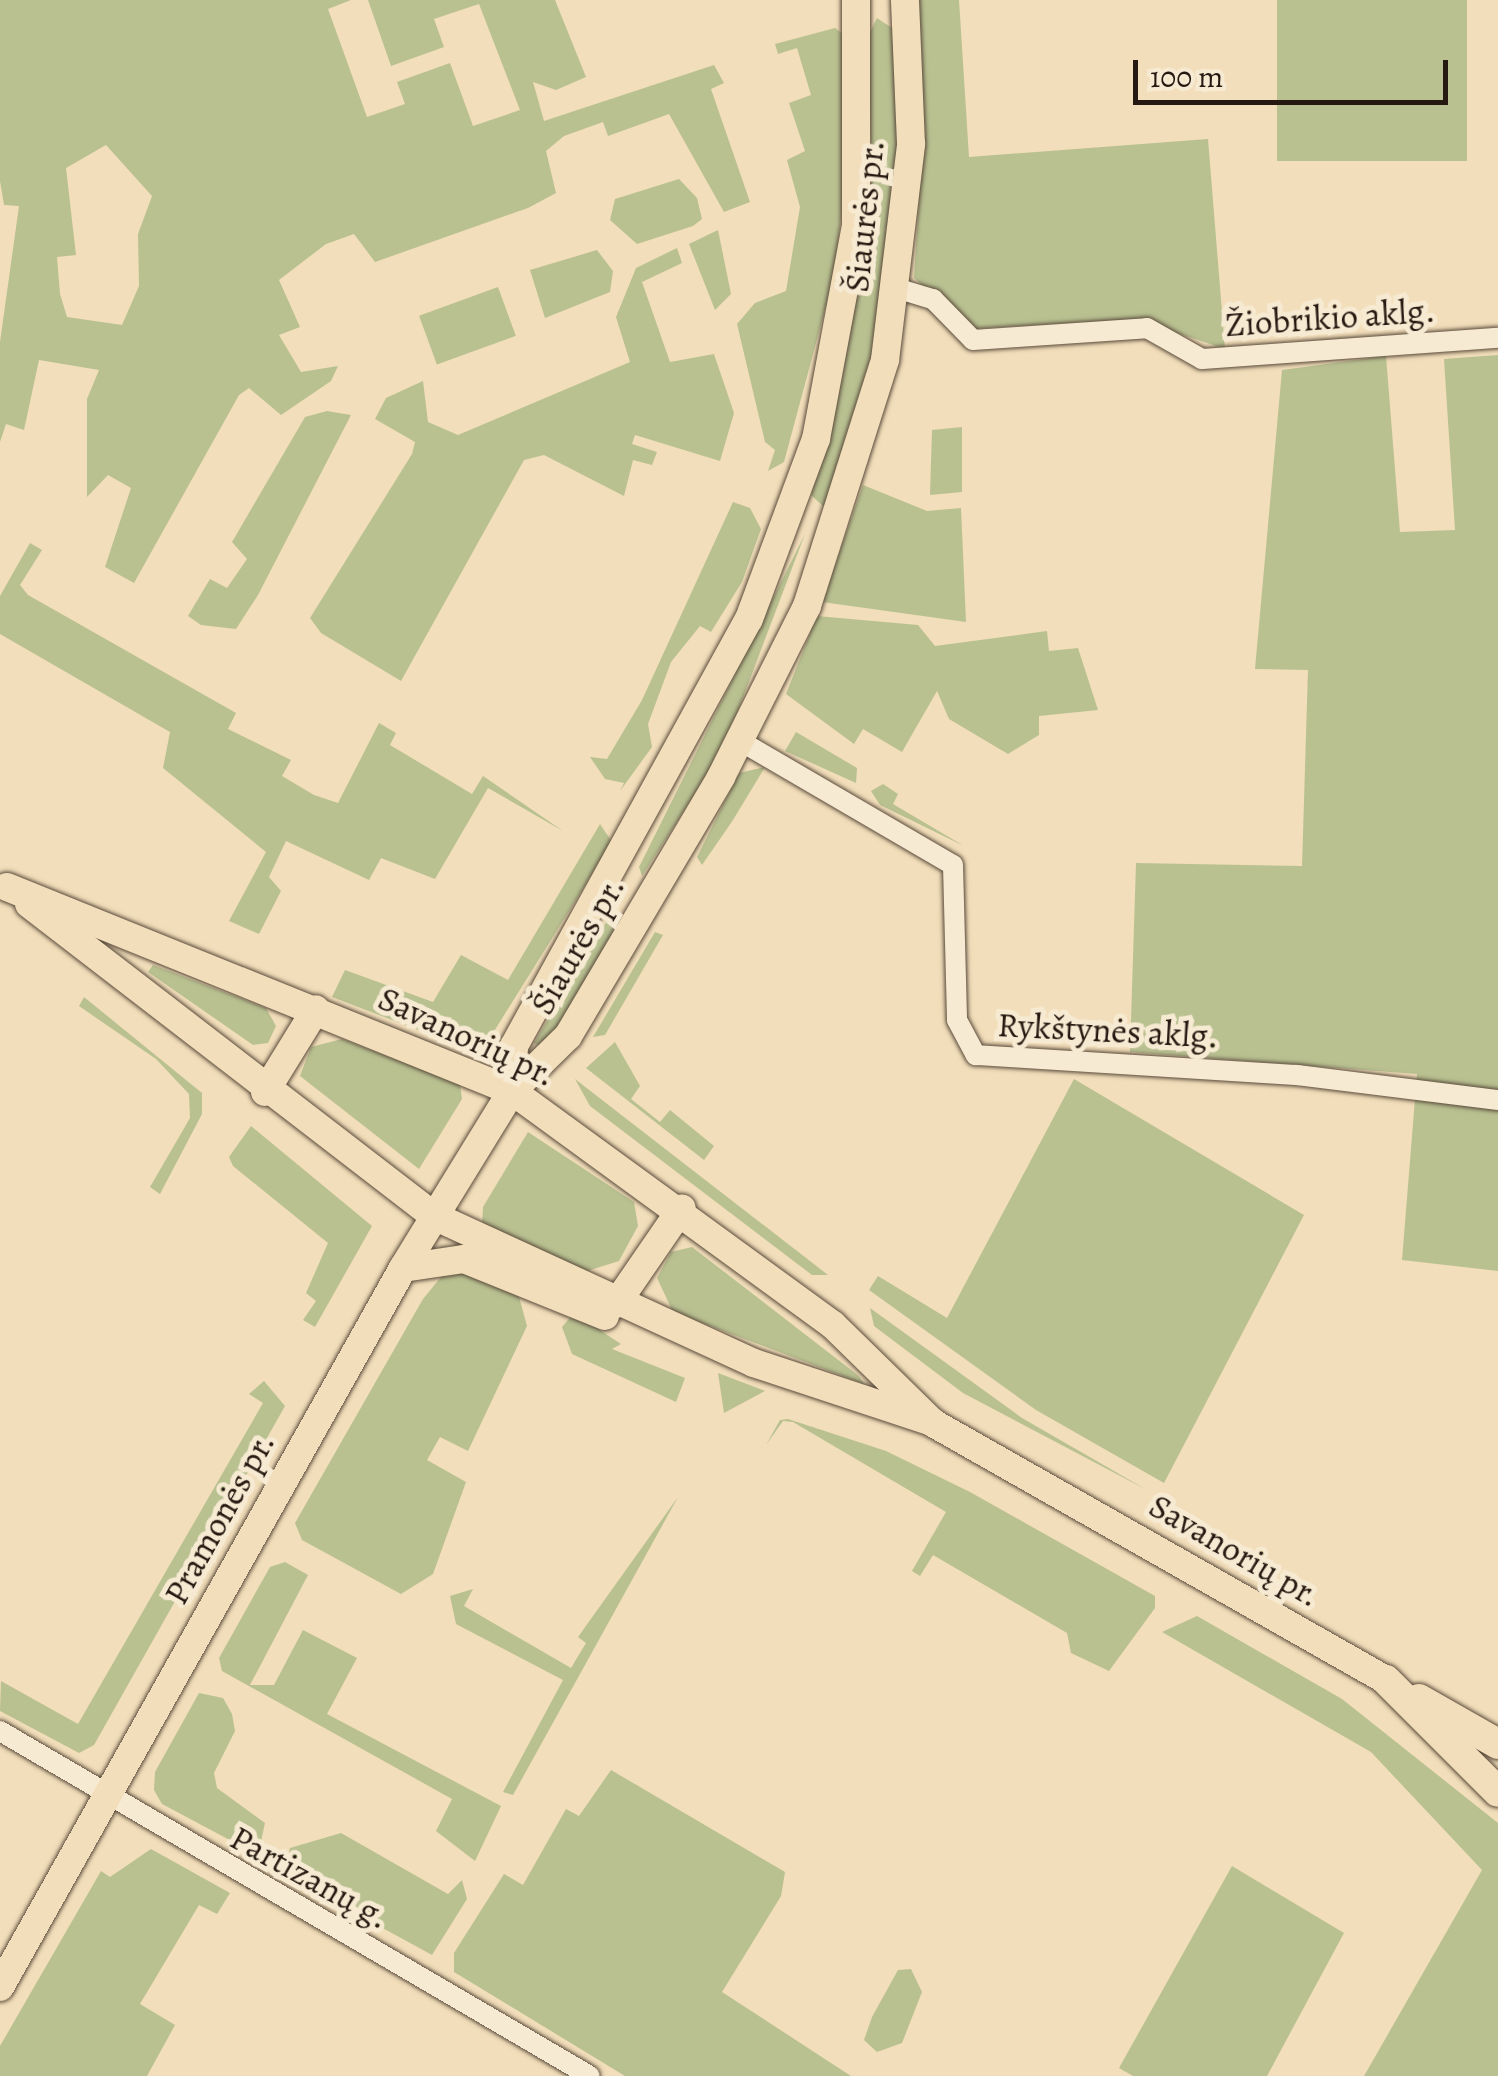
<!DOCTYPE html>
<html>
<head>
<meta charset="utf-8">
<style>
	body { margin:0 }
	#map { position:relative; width:1498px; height:2076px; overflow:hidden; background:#f2deba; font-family:Alegreya,serif }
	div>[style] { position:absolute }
	.green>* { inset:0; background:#b9c191; transform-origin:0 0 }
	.roads { filter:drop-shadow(0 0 2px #594a3b) drop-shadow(0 0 2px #594a3b) }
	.minor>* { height:20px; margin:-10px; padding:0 10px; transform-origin:10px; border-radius:10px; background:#f7ead2 }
	.major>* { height:28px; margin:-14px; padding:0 14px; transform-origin:14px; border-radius:14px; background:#f2deba }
	.highway>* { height:30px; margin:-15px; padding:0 15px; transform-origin:15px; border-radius:15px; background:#f2deba }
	span { translate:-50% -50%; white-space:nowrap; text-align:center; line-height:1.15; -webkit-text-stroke:10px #f7ead2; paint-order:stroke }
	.street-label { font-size:35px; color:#261911 }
	.scale { position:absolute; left:1133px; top:60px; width:315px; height:45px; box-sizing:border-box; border:5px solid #261911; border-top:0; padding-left:12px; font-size:30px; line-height:35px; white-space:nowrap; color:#261911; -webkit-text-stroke:8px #f7ead2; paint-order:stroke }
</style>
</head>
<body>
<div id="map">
	<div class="green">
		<div style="clip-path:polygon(evenodd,0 0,351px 0,328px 9px,367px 117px,405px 104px,397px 82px,450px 63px,473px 126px,520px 110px,479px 4px,434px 19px,444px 47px,391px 66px,368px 0,555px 0,586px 77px,556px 90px,533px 82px,544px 121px,714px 65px,724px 83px,711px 89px,750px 202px,724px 212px,669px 114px,608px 136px,603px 122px,564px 136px,546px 151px,556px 193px,528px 208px,375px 262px,354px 234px,326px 244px,279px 280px,300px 327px,279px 335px,301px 372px,338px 366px,331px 381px,281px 415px,249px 388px,239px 395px,134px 583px,105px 567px,131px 488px,108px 475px,87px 497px,87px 399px,99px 370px,39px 360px,24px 430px,6px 424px,0 442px,0 342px,19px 206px,4px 205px,0 181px,0 0,106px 145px,152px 196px,138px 234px,139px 286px,122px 325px,67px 317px,60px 294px,57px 257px,76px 255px,66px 168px,106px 145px)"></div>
		<div style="clip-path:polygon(915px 0,959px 0,969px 157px,1208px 139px,1225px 349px,1135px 319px,970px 329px,914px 278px,923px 136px)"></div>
		<div style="left:1277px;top:0;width:190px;height:161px"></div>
		<div style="clip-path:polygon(877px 18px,892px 28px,899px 140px,873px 355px,831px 506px,823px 506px,811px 495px,860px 278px,872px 172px,868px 36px)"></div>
		<div style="clip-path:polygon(835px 28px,847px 37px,848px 159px,834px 276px,784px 462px,768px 471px,775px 450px,765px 442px,737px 324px,755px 303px,786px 291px,800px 207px,787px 160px,805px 151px,789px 103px,811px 95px,797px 48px,778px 54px,775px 44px)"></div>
		<div style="clip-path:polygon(679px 179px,697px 198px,702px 219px,693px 226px,637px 244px,610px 220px,615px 199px)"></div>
		<div style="clip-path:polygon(718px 230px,731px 294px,715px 310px,689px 244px)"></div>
		<div style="clip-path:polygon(677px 248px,682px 263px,642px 282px,670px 362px,714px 354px,734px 413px,720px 461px,635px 435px,632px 444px,657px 452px,652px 465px,633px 460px,624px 496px,544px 455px,524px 460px,401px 681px,321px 633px,310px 618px,412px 454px,415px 442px,375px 419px,386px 398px,423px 381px,428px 422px,458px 435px,630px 362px,616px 317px,636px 268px)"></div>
		<div style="clip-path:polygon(597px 250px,613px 271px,610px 292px,545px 318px,530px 270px)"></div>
		<div style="left:498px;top:287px;width:52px;height:84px;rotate:70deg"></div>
		<div style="clip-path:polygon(1498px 355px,1498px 1271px,1402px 1260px,1417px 1074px,1130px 1052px,1136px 863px,1302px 866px,1308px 670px,1255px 669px,1282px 370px,1386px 356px,1400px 532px,1455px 530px,1444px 359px)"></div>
		<div style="clip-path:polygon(327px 411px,351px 415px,258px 595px,236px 629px,201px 625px,188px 616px,210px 579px,227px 588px,247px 559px,232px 542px,305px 417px)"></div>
		<div style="clip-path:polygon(962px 427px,962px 492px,930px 495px,932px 430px)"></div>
		<div style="clip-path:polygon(863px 485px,927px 511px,961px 508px,966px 622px,822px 602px)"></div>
		<div style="clip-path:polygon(733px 502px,750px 508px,761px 529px,742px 582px,711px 632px,700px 626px,671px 662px,648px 724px,652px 747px,620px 791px,624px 783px,605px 779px,590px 757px,607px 759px,642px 700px)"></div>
		<div style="clip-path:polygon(805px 534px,723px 750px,642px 876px,639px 867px)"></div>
		<div style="clip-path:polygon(30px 543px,42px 550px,20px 585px,28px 595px,236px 713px,228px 729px,291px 760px,282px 776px,314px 795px,338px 803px,379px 723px,396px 733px,390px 745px,472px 794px,483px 776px,563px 831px,488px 788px,435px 879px,381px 858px,369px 880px,286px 841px,269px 877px,281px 891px,259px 934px,229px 921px,266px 852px,163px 768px,170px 732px,0 634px,0 596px)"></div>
		<div style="clip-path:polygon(817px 616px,918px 625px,935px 646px,1047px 631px,1049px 651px,1078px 648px,1098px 710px,1039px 716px,1039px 735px,1008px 754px,949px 719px,937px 691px,902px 752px,863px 729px,854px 744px,786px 694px)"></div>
		<div style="clip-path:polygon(796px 732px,857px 768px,856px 783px,785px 751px)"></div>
		<div style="clip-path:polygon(765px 767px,733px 820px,702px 865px,697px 857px,739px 773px)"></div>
		<div style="clip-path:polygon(883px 784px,898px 794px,893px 804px,964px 846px,880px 805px,871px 791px)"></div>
		<div style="clip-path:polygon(600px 824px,612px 842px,488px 1041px,455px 1044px,332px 997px,345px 970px,433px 1002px,461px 955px,508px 980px)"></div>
		<div style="clip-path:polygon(614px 909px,617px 925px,546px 1049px,534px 1043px)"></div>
		<div style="clip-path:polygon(655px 932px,663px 935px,605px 1035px,593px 1037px)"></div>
		<div style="clip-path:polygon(153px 965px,266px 1008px,276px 1026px,268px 1043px,253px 1045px,148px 972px)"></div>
		<div style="clip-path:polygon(84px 997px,202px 1093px,202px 1114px,160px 1194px,150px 1187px,190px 1118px,189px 1094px,156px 1059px,79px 1006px)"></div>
		<div style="clip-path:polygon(342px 1039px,460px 1084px,462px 1099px,419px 1169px,300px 1076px,311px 1047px)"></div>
		<div style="clip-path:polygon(615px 1042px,640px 1086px,631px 1099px,660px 1122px,670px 1110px,714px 1146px,704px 1160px,586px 1068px)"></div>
		<div style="clip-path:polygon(575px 1079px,828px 1275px,812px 1275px,590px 1106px)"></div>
		<div style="clip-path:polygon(1074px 1079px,1304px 1215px,1164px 1483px,1036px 1410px,869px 1290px,878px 1276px,947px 1318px)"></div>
		<div style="clip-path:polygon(251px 1126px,372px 1226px,315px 1327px,303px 1320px,316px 1301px,306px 1293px,328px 1243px,233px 1166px,229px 1157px)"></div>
		<div style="clip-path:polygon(528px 1132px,634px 1202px,638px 1226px,619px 1261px,584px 1272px,482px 1225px,483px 1207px)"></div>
		<div style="clip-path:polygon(692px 1247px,859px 1376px,864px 1384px,673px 1312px,657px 1278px,671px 1252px)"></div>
		<div style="clip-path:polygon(463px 1270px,518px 1293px,527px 1326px,468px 1451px,440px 1437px,427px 1460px,466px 1482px,433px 1574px,401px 1594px,302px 1540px,295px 1523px,423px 1299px,445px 1272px)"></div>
		<div style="clip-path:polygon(870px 1308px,1022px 1418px,1147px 1490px,963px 1393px,874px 1326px)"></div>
		<div style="clip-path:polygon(574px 1313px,621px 1344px,612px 1349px,685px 1378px,676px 1402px,572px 1354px,562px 1327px)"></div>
		<div style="clip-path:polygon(718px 1373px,765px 1391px,724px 1413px)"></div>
		<div style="clip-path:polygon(264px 1381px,285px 1406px,94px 1745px,79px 1753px,0 1711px,1px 1681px,78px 1724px,263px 1403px,249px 1394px)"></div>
		<div style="clip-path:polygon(788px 1419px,886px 1451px,970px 1492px,1155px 1596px,1155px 1608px,1109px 1671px,1071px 1653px,1067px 1633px,933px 1555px,920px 1576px,912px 1571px,946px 1512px,793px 1422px,783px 1421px,766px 1445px,780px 1420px)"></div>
		<div style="clip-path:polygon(678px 1497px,513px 1795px,503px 1792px,563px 1680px,456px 1624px,450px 1596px,473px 1589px,464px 1606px,571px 1668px,586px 1643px,578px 1637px)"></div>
		<div style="clip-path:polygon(285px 1562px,308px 1575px,250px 1685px,274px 1685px,303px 1630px,357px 1658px,327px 1714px,501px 1806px,475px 1861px,436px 1831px,452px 1799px,222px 1671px,219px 1658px,270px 1567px)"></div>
		<div style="clip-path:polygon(1197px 1616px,1342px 1699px,1498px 1823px,1498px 2076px,1364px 2076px,1482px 1870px,1371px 1752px,1162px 1632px)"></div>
		<div style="clip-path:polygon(199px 1693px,223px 1698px,232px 1714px,235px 1731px,214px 1773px,217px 1788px,265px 1823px,258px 1855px,162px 1804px,154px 1790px,155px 1772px)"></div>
		<div style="clip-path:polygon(611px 1770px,785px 1872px,781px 1896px,722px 1992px,851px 2076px,625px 2076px,454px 1972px,454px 1953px,504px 1874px,523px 1885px,566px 1809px,579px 1816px)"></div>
		<div style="clip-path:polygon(341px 1833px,448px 1894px,462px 1880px,467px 1899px,432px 1955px,284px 1874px,290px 1848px)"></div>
		<div style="clip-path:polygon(151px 1849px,230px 1893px,217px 1914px,199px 1905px,140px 2004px,175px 2025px,147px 2076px,0 2076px,0 2046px,101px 1871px,110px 1877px)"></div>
		<div style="clip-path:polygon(1232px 1866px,1344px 1933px,1267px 2076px,1133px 2076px,1119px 2068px)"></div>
		<div style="clip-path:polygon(911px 1969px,922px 1992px,902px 2043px,877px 2052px,864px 2040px,872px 2017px,898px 1970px)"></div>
	</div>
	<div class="roads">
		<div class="minor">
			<div style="left:896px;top:288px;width:39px;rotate:17deg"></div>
			<div style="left:933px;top:299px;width:57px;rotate:45.7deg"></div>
			<div style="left:973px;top:340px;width:174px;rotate:-3.9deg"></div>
			<div style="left:1147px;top:328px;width:63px;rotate:29.4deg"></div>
			<div style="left:1202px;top:359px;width:297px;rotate:-4.1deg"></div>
			<div style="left:740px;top:741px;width:246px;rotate:30.2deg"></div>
			<div style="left:953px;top:865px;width:155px;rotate:88.5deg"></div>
			<div style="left:957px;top:1020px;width:40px;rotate:62deg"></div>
			<div style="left:976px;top:1055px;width:322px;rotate:3.6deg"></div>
			<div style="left:1297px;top:1075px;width:203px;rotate:7.1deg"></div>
			<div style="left:0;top:1731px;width:683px;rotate:30.32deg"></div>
		</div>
		<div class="major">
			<div style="left:7px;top:887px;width:545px;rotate:22deg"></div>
			<div style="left:512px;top:1091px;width:397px;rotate:36.1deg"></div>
			<div style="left:833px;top:1325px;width:140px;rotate:44.4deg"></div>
			<div style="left:933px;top:1423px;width:521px;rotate:29.57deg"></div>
			<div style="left:29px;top:904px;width:511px;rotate:37.61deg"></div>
			<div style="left:434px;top:1216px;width:352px;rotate:24.7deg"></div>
			<div style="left:754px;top:1363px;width:188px;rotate:18.3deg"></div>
			<div style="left:512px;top:1091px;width:45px;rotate:-87.5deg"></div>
			<div style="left:514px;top:1046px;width:487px;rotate:-61.2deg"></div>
			<div style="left:749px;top:619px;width:192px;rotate:-69.6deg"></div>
			<div style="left:816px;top:439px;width:218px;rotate:-79.4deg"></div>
			<div style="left:856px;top:225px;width:225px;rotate:-90deg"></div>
			<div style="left:265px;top:1092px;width:97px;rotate:-58.4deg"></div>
			<div style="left:403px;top:1268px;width:62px;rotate:-8.4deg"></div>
			<div style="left:464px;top:1259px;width:152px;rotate:22deg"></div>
			<div style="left:616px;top:1304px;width:116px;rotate:-55.5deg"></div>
			<div style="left:0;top:1987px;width:824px;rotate:-60.73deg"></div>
			<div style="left:403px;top:1268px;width:208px;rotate:-58.4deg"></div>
			<div style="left:512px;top:1091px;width:78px;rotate:-44.5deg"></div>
			<div style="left:568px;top:1036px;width:301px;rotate:-59.4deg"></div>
			<div style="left:721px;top:777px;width:191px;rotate:-63.3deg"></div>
			<div style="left:807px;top:606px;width:258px;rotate:-72.4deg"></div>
			<div style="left:885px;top:360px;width:218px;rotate:-83.1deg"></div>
			<div style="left:911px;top:144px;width:144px;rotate:-92.4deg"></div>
		</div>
		<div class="highway">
			<div style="left:1386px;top:1680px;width:158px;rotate:45deg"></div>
			<div style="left:1419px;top:1699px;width:91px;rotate:29.7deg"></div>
		</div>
	</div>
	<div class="street-label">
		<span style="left:864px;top:216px;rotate:-84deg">Šiaurės pr.</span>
		<span style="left:1330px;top:317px;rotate:-4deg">Žiobrikio aklg.</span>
		<span style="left:577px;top:945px;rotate:-60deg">Šiaurės pr.</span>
		<span style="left:1108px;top:1030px;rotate:3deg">Rykštynės aklg.</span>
		<span style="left:467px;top:1036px;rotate:25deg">Savanorių pr.</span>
		<span style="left:219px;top:1518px;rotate:-61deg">Pramonės pr.</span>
		<span style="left:1235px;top:1550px;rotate:30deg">Savanorių pr.</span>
		<span style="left:310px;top:1877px;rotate:29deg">Partizanų g.</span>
	</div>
	<div class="scale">100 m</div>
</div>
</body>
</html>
